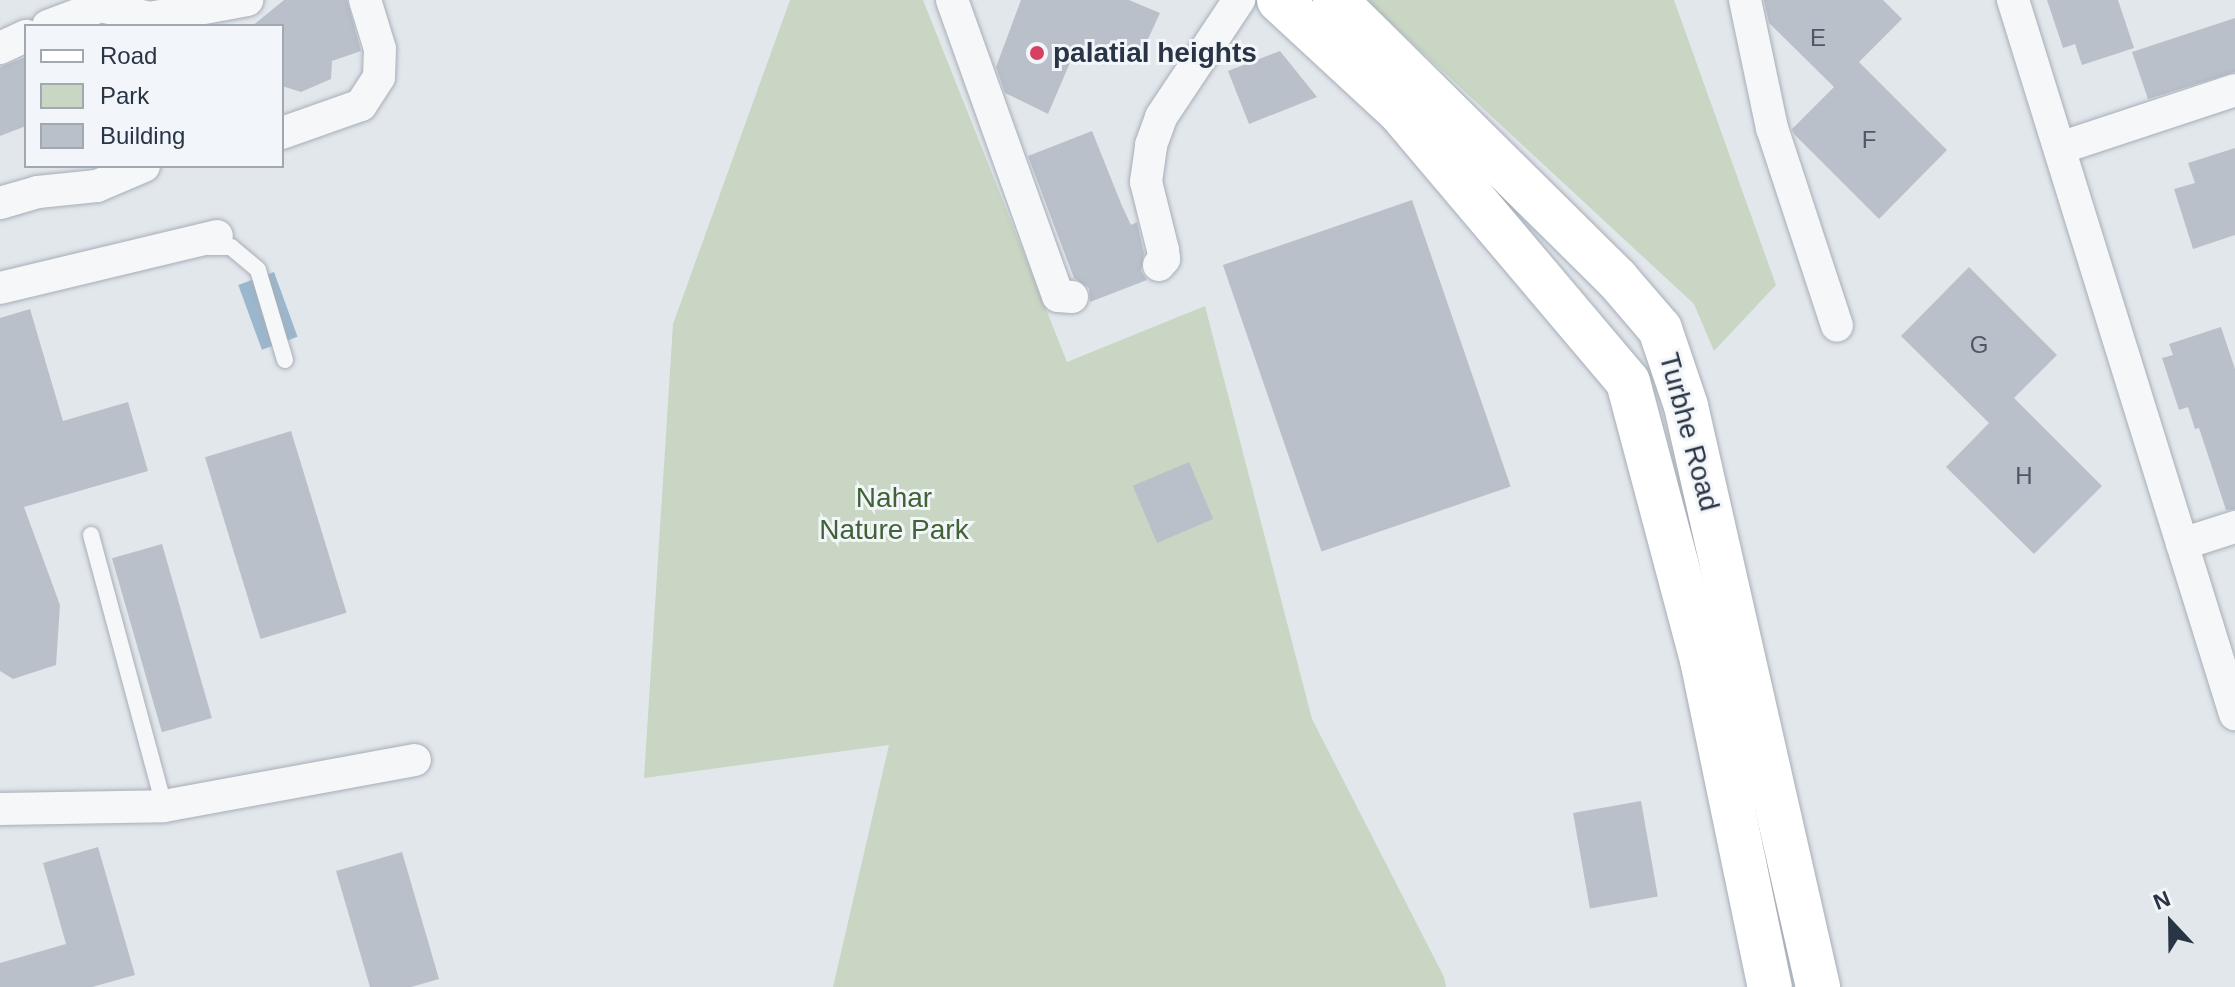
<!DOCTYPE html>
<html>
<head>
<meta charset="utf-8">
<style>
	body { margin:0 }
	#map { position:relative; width:2235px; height:987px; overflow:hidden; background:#e2e7ec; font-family:Helvetica,sans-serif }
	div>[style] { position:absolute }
	.green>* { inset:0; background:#c9d6c3 }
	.water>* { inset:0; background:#9bb7cd; transform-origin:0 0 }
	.building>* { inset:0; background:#b9c0ca; transform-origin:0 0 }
	.roads { filter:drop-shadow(0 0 2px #a7aeb7) drop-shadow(0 0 2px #a7aeb7) }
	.lane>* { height:16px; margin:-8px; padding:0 8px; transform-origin:8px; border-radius:8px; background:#f6f7f9 }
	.street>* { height:32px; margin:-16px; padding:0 16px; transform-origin:16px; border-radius:16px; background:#f6f7f9 }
	.secondary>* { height:44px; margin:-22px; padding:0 22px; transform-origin:22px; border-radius:22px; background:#fff }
	.dots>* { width:22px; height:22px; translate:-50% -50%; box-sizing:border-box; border:4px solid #f2f5f9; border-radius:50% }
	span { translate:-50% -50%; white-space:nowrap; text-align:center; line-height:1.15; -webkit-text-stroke:6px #f2f5f9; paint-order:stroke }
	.number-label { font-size:24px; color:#4d5866 }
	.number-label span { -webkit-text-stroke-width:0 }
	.poi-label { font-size:28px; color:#293545; font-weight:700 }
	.left { translate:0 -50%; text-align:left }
	.street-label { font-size:28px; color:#293545 }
	.park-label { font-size:28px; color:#406235 }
	.legend { position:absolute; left:24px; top:24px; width:260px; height:144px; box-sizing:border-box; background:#f2f5f9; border:2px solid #a2a8b1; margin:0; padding:10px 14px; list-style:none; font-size:24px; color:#293545 }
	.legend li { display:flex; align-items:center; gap:16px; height:40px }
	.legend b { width:40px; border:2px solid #a2a8b1 }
	.north { position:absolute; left:2131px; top:883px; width:80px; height:80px; -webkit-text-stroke:6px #f2f5f9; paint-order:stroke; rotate:338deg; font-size:22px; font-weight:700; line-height:32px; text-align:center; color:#293545 }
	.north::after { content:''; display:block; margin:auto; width:28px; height:36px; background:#293545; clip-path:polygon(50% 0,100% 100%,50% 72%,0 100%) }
</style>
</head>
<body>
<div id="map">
	<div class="green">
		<div style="clip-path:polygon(790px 0,923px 0,1067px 362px,1205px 306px,1312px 719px,1444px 977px,1446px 987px,833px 987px,889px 745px,644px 778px,673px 324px)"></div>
		<div style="clip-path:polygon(1366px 0,1674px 0,1776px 285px,1714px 351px,1694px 304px)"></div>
	</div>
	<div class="water">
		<div style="left:274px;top:272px;width:69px;height:38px;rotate:70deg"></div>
	</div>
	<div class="building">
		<div style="clip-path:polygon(284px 0,347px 0,361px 51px,332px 61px,331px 79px,301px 92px,282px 86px,282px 26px,252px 26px)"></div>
		<div style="clip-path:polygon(1021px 0,1129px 0,1160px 13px,1137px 63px,1078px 44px,1048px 114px,1005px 93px,996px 67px)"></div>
		<div style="clip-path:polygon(1764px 0,1883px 0,1902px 19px,1859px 62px,1947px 150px,1879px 219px,1794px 134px,1792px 129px,1834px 87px,1769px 23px)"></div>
		<div style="clip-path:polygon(2047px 0,2118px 0,2134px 48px,2082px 65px,2075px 44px,2063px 48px)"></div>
		<div style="clip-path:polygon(2235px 18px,2235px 72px,2148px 99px,2132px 52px)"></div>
		<div style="clip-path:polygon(1280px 51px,1317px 97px,1249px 124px,1228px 71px)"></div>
		<div style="clip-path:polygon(26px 57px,26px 126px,0 136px,0 67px)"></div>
		<div style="clip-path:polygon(1092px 131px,1122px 206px,1131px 225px,1137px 222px,1144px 253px,1141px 271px,1147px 280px,1090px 302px,1089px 288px,1074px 278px,1028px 156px)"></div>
		<div style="clip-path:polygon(2235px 148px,2235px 235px,2193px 249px,2174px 189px,2195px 183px,2188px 163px)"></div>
		<div style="left:1412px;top:200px;width:303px;height:200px;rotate:71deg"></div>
		<div style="clip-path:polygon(1969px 267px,2057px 355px,2014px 398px,2102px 486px,2034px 554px,1946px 467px,1989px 423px,1901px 336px)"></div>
		<div style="clip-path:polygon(30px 309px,63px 421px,128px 402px,148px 471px,24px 507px,60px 605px,56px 665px,13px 679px,0 671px,0 318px)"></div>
		<div style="clip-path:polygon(2221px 327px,2235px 369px,2235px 509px,2226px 510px,2199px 428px,2195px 429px,2188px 407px,2179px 410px,2162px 358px,2173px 355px,2169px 344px)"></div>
		<div style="left:291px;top:431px;width:190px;height:90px;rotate:73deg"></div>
		<div style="left:1189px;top:462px;width:62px;height:61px;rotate:67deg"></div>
		<div style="left:162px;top:544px;width:181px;height:52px;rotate:74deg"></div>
		<div style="left:1641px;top:801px;width:97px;height:69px;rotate:80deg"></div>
		<div style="clip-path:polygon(98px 847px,135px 975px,92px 987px,0 987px,0 963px,66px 944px,43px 863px)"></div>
		<div style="clip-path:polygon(402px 852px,439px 979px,411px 987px,370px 987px,336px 871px)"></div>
	</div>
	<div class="roads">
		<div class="lane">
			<div style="left:208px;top:247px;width:23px"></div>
			<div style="left:231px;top:247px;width:35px;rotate:40deg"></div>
			<div style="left:258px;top:270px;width:94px;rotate:73.3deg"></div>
			<div style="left:91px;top:535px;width:281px;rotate:74.9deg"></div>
		</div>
		<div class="street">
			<div style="left:952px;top:0;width:314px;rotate:70.3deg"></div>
			<div style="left:1058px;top:296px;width:14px;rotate:4deg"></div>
			<div style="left:1745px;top:0;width:131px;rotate:78.1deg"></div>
			<div style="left:1772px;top:128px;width:208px;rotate:71.8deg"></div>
			<div style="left:2013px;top:0;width:748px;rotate:72.73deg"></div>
			<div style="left:48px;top:26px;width:57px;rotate:-20.7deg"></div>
			<div style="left:101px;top:6px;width:50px;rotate:13.8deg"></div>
			<div style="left:150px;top:18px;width:99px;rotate:-10.5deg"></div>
			<div style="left:0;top:48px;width:29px;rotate:-25deg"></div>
			<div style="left:282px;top:133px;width:84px;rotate:-19.5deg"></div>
			<div style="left:361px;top:105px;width:33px;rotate:-57deg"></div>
			<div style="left:379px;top:77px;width:28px;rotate:-88deg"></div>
			<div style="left:380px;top:49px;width:51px;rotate:-107deg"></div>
			<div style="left:2060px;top:148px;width:184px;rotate:-18.3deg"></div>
			<div style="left:0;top:203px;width:40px;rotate:-16deg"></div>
			<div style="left:38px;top:192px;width:59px;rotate:-5.8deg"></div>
			<div style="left:97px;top:186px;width:51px;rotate:-23.1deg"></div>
			<div style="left:1159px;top:265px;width:8px;rotate:-50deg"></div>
			<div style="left:1164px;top:259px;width:9px;rotate:-96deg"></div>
			<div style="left:1163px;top:250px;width:70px;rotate:-104deg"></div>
			<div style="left:1146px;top:182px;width:37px;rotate:-82deg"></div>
			<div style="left:1151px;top:145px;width:30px;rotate:-70deg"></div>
			<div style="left:1161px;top:117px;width:141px;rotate:-56.3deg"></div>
			<div style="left:0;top:288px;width:223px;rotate:-13.5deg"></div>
			<div style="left:2182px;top:544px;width:56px;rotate:-17.8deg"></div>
			<div style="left:0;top:809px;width:164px;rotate:-1deg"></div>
			<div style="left:164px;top:806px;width:255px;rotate:-10.4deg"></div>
		</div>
		<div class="secondary">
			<div style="left:1279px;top:0;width:165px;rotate:42.8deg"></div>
			<div style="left:1400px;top:112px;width:353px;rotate:49.8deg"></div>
			<div style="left:1628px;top:382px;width:288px;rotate:75.1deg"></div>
			<div style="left:1702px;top:660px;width:334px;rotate:78.3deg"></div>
			<div style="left:1335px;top:0;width:397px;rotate:44.7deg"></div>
			<div style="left:1617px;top:279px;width:66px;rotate:49.3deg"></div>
			<div style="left:1660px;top:329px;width:81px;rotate:71.3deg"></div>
			<div style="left:1686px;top:406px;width:596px;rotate:77.2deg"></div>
		</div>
	</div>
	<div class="dots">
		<div style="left:1037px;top:53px;background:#d74161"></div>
	</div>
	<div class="number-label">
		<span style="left:1818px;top:38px">E</span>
		<span style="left:1869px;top:140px">F</span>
		<span style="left:1979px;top:345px">G</span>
		<span style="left:2024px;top:476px">H</span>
	</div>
	<div class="poi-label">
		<span class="left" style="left:1053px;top:53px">palatial heights</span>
	</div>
	<div class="street-label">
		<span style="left:1689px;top:432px;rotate:75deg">Turbhe Road</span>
	</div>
	<div class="park-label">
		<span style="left:894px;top:514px">Nahar<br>Nature Park</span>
	</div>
	<ul class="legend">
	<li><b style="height:10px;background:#fff"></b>Road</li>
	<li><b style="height:22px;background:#c9d6c3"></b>Park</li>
	<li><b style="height:22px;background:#b9c0ca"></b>Building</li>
	</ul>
	<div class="north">N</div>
</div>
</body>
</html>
